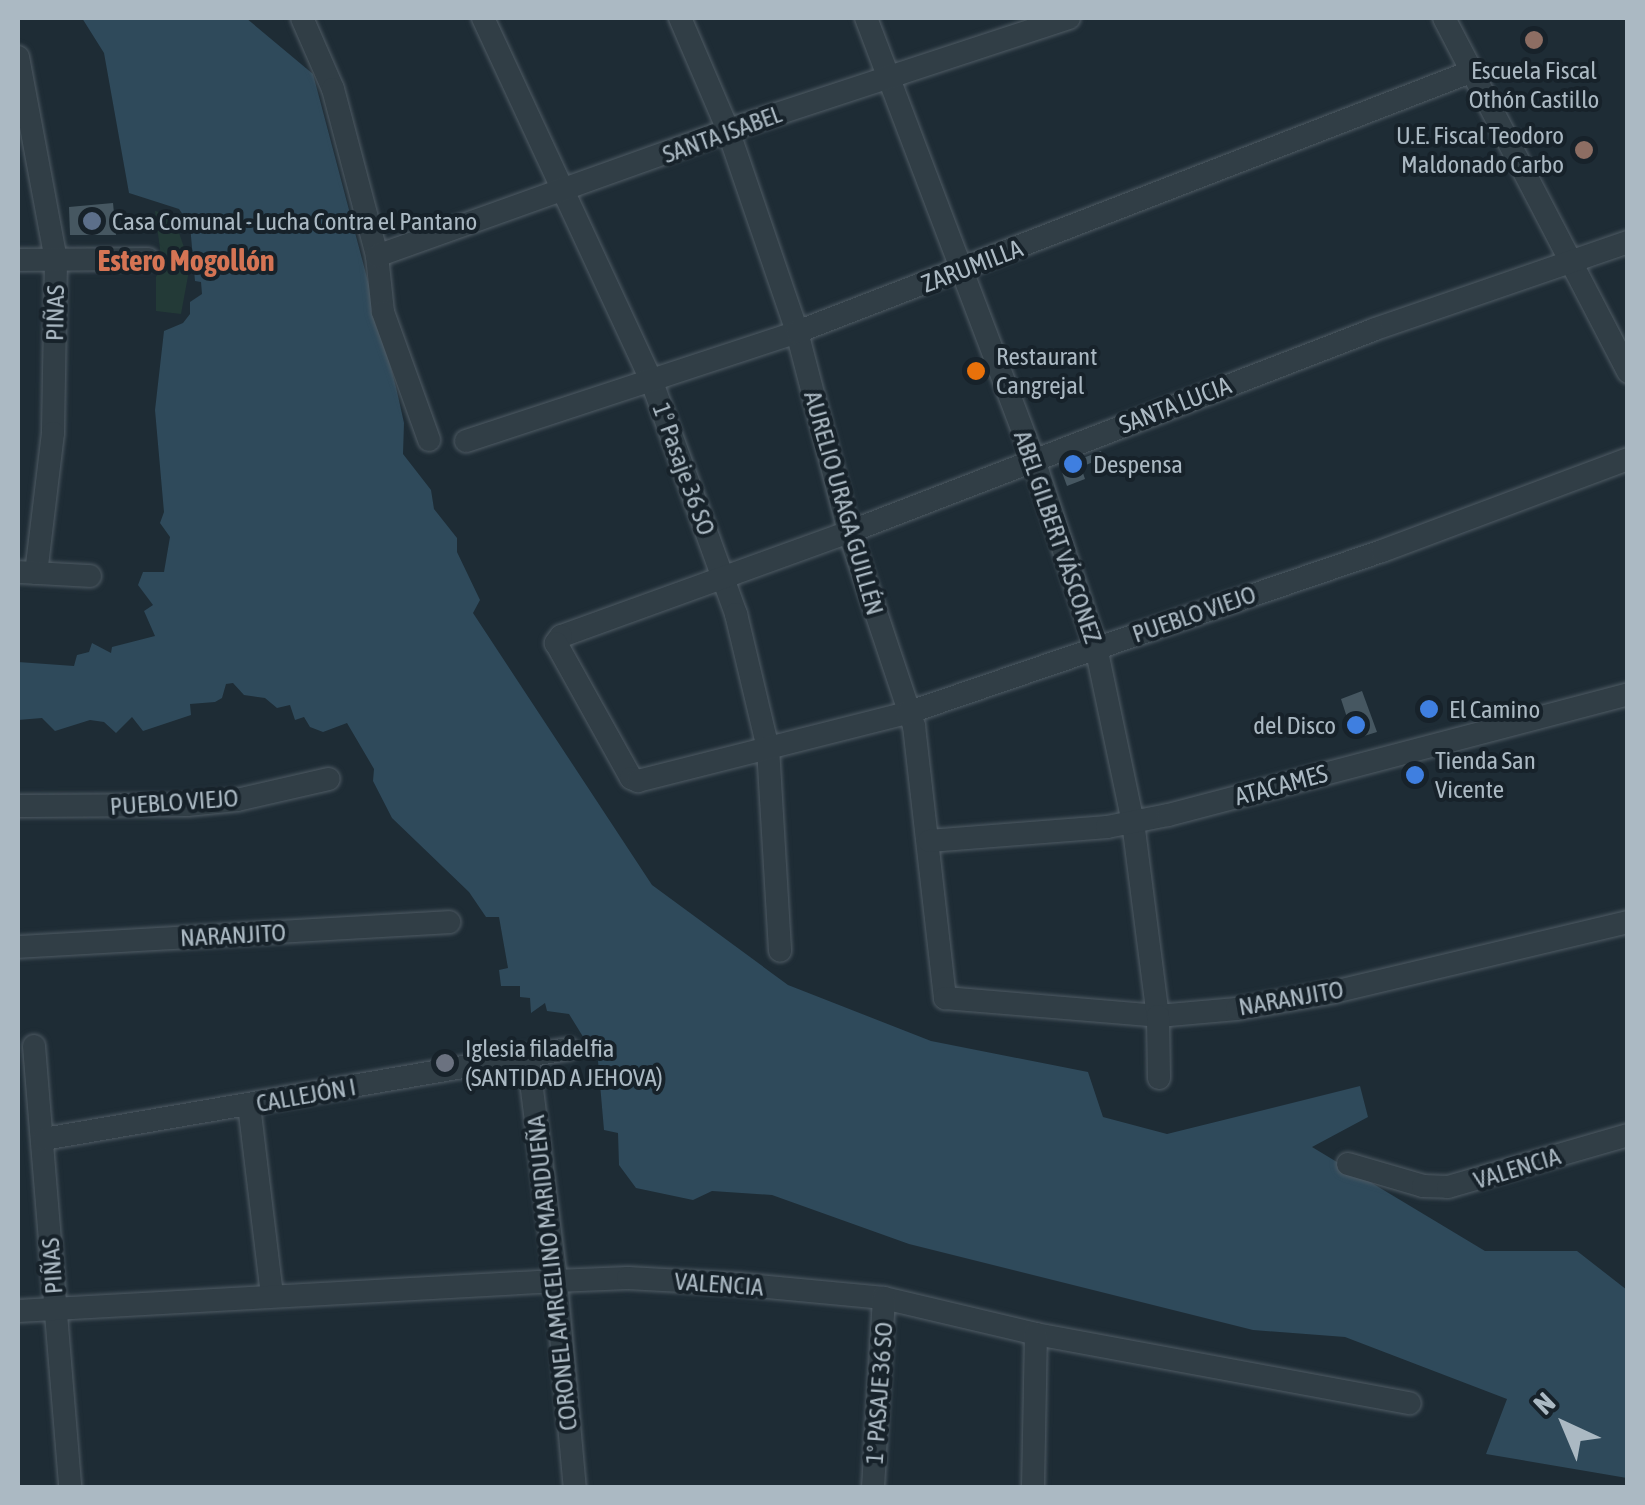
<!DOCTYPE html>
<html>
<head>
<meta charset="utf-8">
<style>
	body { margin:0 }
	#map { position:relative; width:1645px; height:1505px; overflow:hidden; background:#1e2c35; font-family:"Asap Condensed",sans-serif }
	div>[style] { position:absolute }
	.green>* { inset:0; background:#233a37 }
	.water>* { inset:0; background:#2f4a5b }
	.building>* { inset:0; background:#465761 }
	.roads { filter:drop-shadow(0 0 2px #4f5b64) drop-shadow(0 0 2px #4f5b64) }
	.minor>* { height:22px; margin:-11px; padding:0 11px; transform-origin:11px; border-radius:11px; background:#313e46 }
	.dots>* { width:28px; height:28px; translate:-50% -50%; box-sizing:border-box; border:5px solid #17222a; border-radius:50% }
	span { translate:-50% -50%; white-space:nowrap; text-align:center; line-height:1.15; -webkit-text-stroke:8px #17222a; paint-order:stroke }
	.poi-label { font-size:25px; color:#abb9c3 }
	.right { translate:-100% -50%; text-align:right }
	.left { translate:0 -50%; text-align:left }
	.street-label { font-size:25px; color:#abb9c3 }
	.quarter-label { font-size:30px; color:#d57454; font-weight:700 }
	.frame { position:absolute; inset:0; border:20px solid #abb9c3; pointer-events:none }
	.north { position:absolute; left:1515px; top:1375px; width:100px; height:100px; -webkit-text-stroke:8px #17222a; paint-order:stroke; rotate:316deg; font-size:28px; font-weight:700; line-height:40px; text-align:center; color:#abb9c3 }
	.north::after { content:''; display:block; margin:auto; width:35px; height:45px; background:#abb9c3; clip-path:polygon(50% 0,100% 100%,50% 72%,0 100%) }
</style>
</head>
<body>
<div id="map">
	<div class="green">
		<div style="clip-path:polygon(155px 211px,173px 215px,190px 265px,181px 314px,156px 311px,156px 277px,162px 264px)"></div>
	</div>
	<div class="water">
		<div style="clip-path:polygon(82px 18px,246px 18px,313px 74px,396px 387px,404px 423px,403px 454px,431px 490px,434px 509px,457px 538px,457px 552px,480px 600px,473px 613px,652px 885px,788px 985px,931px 1041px,1088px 1072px,1103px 1117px,1167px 1134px,1360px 1086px,1368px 1117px,1312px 1147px,1485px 1251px,1577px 1251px,1627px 1290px,1627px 1478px,1486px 1454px,1507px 1399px,1345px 1337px,1253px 1330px,909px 1244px,772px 1195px,712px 1191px,693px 1200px,636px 1188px,619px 1165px,618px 1133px,604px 1130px,598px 1061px,569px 1014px,547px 1011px,545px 1003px,531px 1013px,530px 998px,520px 997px,520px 986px,501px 986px,499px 970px,508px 968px,499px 917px,486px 917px,469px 892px,392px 818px,373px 781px,374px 769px,347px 723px,323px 732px,310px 727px,304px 717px,295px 720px,290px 705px,277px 708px,265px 698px,244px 695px,233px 683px,226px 684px,222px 698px,215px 702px,190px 704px,191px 715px,143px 731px,132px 717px,116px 733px,104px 722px,90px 720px,55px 731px,42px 718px,18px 720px,18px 662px,74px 666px,77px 655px,89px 652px,92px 643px,111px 653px,112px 647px,155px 636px,144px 611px,153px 605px,138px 585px,143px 572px,164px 572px,170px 537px,160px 523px,164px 512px,155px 410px,164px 331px,183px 323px,190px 314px,190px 302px,202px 294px,201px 282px,195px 281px,190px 225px,179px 209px,129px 193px,104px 53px)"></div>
	</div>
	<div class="building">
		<div style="clip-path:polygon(113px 203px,116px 235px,70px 235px,69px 207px)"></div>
		<div style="clip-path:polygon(1101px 451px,1103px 458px,1081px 467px,1085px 479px,1067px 486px,1060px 467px)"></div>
		<div style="clip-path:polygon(1362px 691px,1377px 732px,1364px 736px,1361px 730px,1352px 733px,1341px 699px)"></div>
	</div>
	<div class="roads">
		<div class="minor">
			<div style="left:302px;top:18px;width:77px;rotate:66.4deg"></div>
			<div style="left:333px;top:89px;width:173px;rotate:75.2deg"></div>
			<div style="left:377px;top:256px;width:56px;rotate:83.9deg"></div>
			<div style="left:383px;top:312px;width:136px;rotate:70.2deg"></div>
			<div style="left:483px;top:18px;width:401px;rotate:65.1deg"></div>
			<div style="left:652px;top:382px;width:247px;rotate:70.1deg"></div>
			<div style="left:736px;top:614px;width:138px;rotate:76.6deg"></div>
			<div style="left:768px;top:748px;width:203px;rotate:86.6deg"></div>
			<div style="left:680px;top:18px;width:122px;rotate:66.8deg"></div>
			<div style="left:728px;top:130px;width:213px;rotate:71.1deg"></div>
			<div style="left:797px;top:332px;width:207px;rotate:75.4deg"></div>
			<div style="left:849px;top:532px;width:205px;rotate:71.5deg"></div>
			<div style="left:914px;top:726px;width:274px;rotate:83.5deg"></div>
			<div style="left:945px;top:998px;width:214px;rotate:4.8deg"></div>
			<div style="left:1158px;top:1016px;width:79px;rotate:-5.1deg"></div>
			<div style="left:1237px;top:1009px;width:98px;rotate:-9.9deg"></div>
			<div style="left:1334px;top:992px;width:302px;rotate:-13.4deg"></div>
			<div style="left:866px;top:18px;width:473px;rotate:69.2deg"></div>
			<div style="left:1034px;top:460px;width:197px;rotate:71.7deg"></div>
			<div style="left:1096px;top:647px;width:179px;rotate:78.1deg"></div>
			<div style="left:1133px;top:822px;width:196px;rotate:82.7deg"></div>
			<div style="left:1158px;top:1016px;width:62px;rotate:89.1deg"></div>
			<div style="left:1444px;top:18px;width:399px;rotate:62.5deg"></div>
			<div style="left:18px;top:57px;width:207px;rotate:79.4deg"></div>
			<div style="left:56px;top:260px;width:173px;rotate:91deg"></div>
			<div style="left:53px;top:433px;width:141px;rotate:96.9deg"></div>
			<div style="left:1628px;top:242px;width:270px;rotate:161deg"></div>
			<div style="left:1373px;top:330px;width:562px;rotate:158.92deg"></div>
			<div style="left:849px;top:532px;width:306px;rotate:160.1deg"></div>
			<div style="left:561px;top:636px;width:9px;rotate:126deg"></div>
			<div style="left:556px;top:643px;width:154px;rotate:60.9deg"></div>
			<div style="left:631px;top:778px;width:8px;rotate:23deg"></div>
			<div style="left:638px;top:781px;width:277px;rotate:-14.2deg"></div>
			<div style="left:907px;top:713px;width:502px;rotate:-18.83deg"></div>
			<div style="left:1382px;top:551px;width:263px;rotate:-20.5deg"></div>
			<div style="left:377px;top:256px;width:373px;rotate:-19.7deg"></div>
			<div style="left:728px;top:130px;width:359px;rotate:-18.2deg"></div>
			<div style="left:18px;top:260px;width:130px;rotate:-0.4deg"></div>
			<div style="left:466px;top:441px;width:348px;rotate:-18.2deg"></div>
			<div style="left:797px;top:332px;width:721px;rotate:-21.12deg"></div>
			<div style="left:18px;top:572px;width:72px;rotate:3.2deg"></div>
			<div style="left:18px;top:806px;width:169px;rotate:-0.3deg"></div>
			<div style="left:187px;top:805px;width:50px;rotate:-5.7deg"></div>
			<div style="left:237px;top:800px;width:94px;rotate:-12.9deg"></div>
			<div style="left:929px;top:841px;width:179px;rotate:-4.5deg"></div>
			<div style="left:1107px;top:827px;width:62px;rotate:-11.1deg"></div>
			<div style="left:1168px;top:815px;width:476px;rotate:-14.7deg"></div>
			<div style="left:18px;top:947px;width:432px;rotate:-3.3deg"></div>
			<div style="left:34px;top:1046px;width:443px;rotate:85.3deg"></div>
			<div style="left:528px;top:1058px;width:225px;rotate:82.8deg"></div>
			<div style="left:556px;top:1281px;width:208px;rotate:84.8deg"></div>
			<div style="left:249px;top:1105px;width:191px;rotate:83.1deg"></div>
			<div style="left:44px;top:1139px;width:532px;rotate:-9.75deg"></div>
			<div style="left:1348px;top:1164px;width:78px;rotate:16.3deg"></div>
			<div style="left:1423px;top:1186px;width:25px;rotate:2deg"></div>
			<div style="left:1448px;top:1187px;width:187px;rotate:-16.1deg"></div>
			<div style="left:18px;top:1311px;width:539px;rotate:-3.19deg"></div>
			<div style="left:556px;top:1281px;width:72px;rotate:-2.4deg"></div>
			<div style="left:628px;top:1278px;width:108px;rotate:3.2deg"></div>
			<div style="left:736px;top:1284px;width:149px;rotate:5.4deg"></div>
			<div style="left:884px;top:1298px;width:156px;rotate:13.3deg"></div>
			<div style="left:1036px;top:1334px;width:380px;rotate:10.5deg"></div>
			<div style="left:873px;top:1488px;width:190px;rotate:-86.7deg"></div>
			<div style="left:1033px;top:1488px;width:154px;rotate:-88.9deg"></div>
		</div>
	</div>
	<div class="dots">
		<div style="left:1534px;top:40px;background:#8d6e63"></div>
		<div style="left:1584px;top:150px;background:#8d6e63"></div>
		<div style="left:92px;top:221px;background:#5c6f8a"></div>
		<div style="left:976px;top:371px;background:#e8710a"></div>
		<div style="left:1073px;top:464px;background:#3f7fe0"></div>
		<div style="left:1429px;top:709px;background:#3f7fe0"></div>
		<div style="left:1356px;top:725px;background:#3f7fe0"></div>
		<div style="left:1415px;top:775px;background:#3f7fe0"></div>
		<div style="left:445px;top:1063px;background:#6b7280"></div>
	</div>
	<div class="poi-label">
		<span style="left:1534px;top:85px">Escuela Fiscal<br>Othón Castillo</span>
		<span class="right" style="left:1564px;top:150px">U.E. Fiscal Teodoro<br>Maldonado Carbo</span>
		<span class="left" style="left:112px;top:221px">Casa Comunal - Lucha Contra el Pantano</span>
		<span class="left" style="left:996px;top:371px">Restaurant<br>Cangrejal</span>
		<span class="left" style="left:1093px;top:464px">Despensa</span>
		<span class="left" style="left:1449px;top:709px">El Camino</span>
		<span class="right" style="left:1336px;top:725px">del Disco</span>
		<span class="left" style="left:1435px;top:775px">Tienda San<br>Vicente</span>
		<span class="left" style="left:465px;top:1063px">Iglesia filadelfia<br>(SANTIDAD A JEHOVA)</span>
	</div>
	<div class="street-label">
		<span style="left:722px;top:134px;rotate:-20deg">SANTA ISABEL</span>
		<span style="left:972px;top:266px;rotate:-21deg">ZARUMILLA</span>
		<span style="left:55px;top:313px;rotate:-89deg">PIÑAS</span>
		<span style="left:1175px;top:405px;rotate:-21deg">SANTA LUCIA</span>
		<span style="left:684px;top:469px;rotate:70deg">1º Pasaje 36 SO</span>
		<span style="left:844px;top:503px;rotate:74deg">AURELIO URAGA GUILLÉN</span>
		<span style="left:1058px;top:537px;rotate:71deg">ABEL GILBERT VÁSCONEZ</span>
		<span style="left:1194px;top:614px;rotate:-19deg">PUEBLO VIEJO</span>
		<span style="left:1281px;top:785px;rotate:-15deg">ATACAMES</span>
		<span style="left:174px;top:802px;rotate:-4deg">PUEBLO VIEJO</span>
		<span style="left:233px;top:935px;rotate:-3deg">NARANJITO</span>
		<span style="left:1291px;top:998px;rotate:-10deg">NARANJITO</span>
		<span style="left:306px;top:1095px;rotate:-10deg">CALLEJÓN I</span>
		<span style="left:1517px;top:1168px;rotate:-17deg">VALENCIA</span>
		<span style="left:52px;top:1266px;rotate:-94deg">PIÑAS</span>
		<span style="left:552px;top:1273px;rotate:-96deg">CORONEL AMRCELINO MARIDUEÑA</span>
		<span style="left:719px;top:1284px;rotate:4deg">VALENCIA</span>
		<span style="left:879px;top:1393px;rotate:-86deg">1° PASAJE 36 SO</span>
	</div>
	<div class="quarter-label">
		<span style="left:186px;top:260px">Estero Mogollón</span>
	</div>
	<div class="frame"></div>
	<div class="north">N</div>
</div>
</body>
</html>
